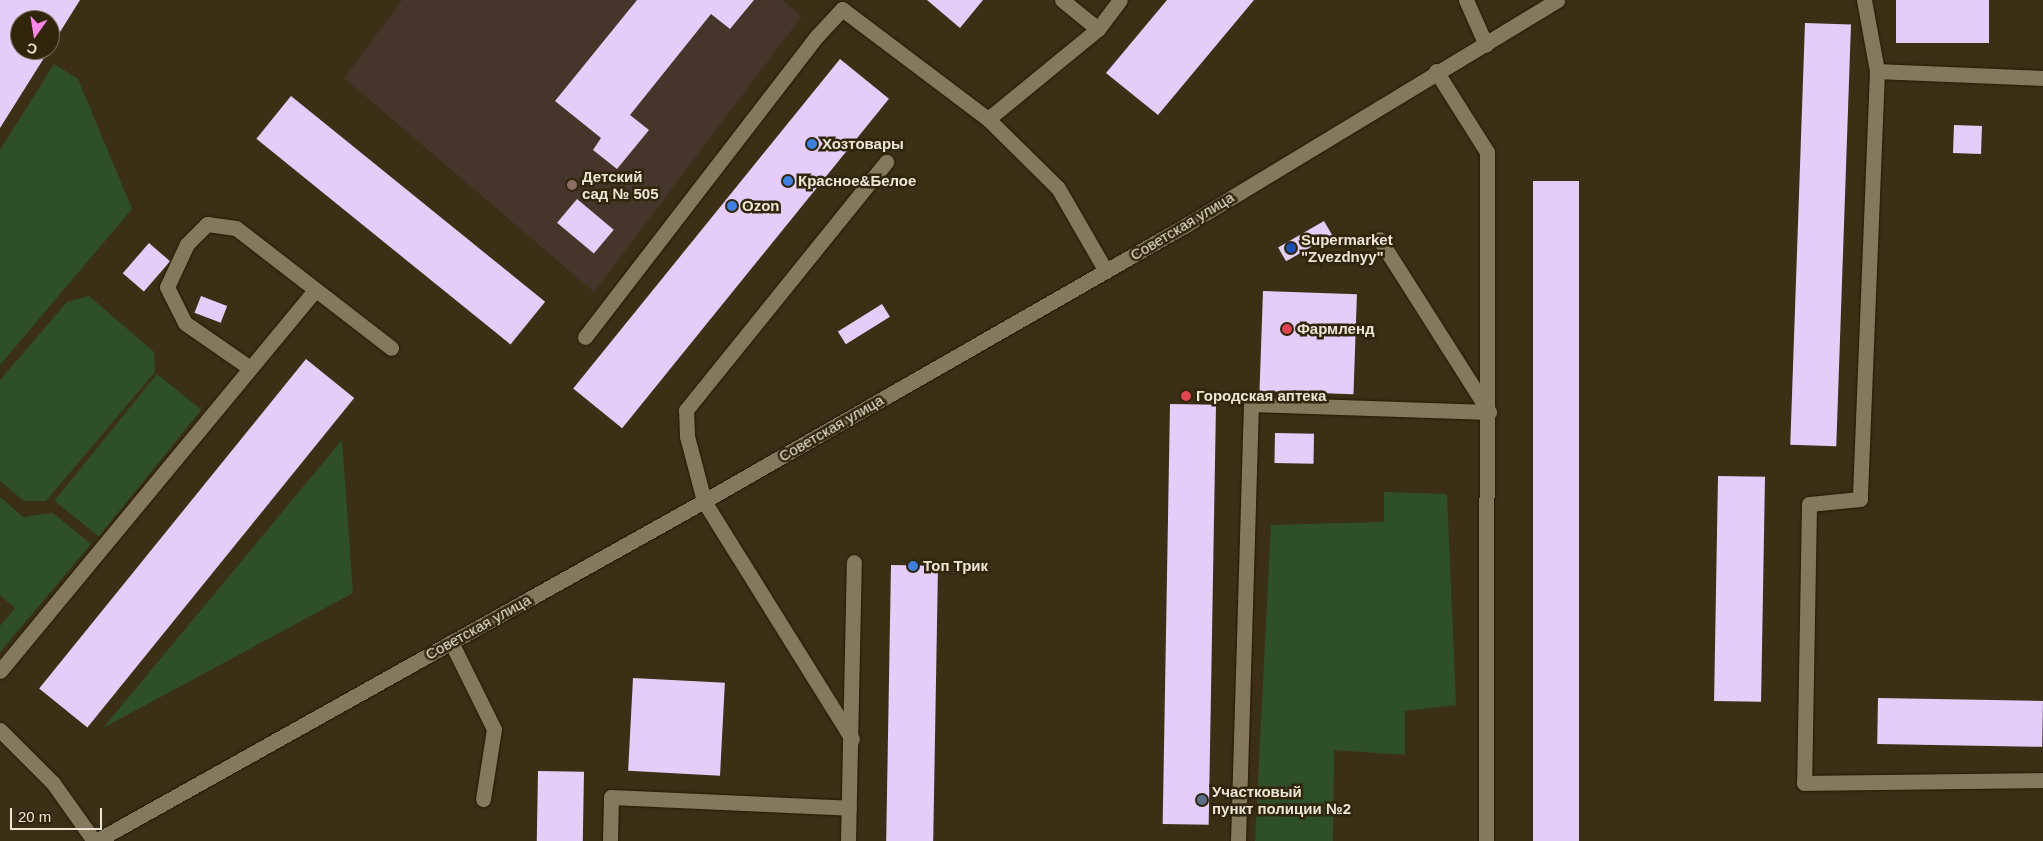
<!DOCTYPE html>
<html>
<head>
<meta charset="utf-8">
<style>
	body { margin:0 }
	#map { position:relative; width:2043px; height:841px; overflow:hidden; background:#3b3016; font-family:Arial,sans-serif }
	div>[style] { position:absolute }
	.education>* { inset:0; background:#45352a }
	.green>* { inset:0; background:#2f4f2a; transform-origin:0 0 }
	.building>* { inset:0; background:#e4cef9; transform-origin:0 0 }
	.roads { filter:drop-shadow(0 0 1px #221700) drop-shadow(0 0 1px #221700) }
	.service>* { height:15px; margin:-7.5px; padding:0 7.5px; transform-origin:7.5px; border-radius:7.5px; background:#85795d }
	.secondary>* { height:15px; margin:-7.5px; padding:0 7.5px; transform-origin:7.5px; border-radius:7.5px; background:#85795d }
	.dots>* { width:14px; height:14px; translate:-50% -50%; box-sizing:border-box; border:2px solid #31260c; border-radius:50% }
	span { translate:-50% -50%; white-space:nowrap; text-align:center; line-height:1.15; -webkit-text-stroke:5px #31260c; paint-order:stroke }
	.poi-label { font-size:15px; color:#ede6d7; font-weight:700 }
	.left { translate:0 -50%; text-align:left }
	.street-label { font-size:15px; color:#ede6d7 }
	.north { position:absolute; left:10px; top:10px; width:50px; height:50px; box-sizing:border-box; background:#31260c; border:1px solid #7c735d; border-radius:50%; rotate:193deg; font-size:14px; font-weight:700; line-height:20px; text-align:center; color:#ede6d7 }
	.north::after { content:''; display:block; margin:auto; width:18px; height:22px; background:#f987e8; clip-path:polygon(50% 0,100% 100%,50% 72%,0 100%) }
	.scale { position:absolute; left:10px; top:808px; width:92px; height:22px; box-sizing:border-box; border:2px solid #ede6d7; border-top:0; padding-left:6px; font-size:15px; line-height:18px; white-space:nowrap; color:#ede6d7; -webkit-text-stroke:4px #31260c; paint-order:stroke }
</style>
</head>
<body>
<div id="map">
	<div class="education">
		<div style="clip-path:polygon(402px 0,782px 0,802px 16px,594px 292px,344px 78px)"></div>
	</div>
	<div class="green">
		<div style="clip-path:polygon(54px 64px,78px 79px,132px 209px,0 365px,0 150px)"></div>
		<div style="clip-path:polygon(89px 296px,154px 352px,155px 372px,46px 501px,24px 501px,0 481px,0 380px,67px 302px)"></div>
		<div style="left:157px;top:374px;width:57px;height:163px;rotate:39deg"></div>
		<div style="clip-path:polygon(342px 440px,353px 593px,103px 728px)"></div>
		<div style="clip-path:polygon(1384px 492px,1447px 494px,1456px 705px,1405px 711px,1405px 755px,1334px 750px,1333px 841px,1255px 841px,1271px 525px,1384px 522px)"></div>
		<div style="clip-path:polygon(0 497px,23px 517px,53px 513px,91px 544px,0 652px,0 626px,15px 608px,0 595px)"></div>
	</div>
	<div class="building">
		<div style="clip-path:polygon(0 0,80px 0,50px 48px,50px 20px,20px 20px,20px 50px,49px 50px,0 128px)"></div>
		<div style="clip-path:polygon(637px 0,754px 0,730px 29px,711px 14px,630px 115px,649px 130px,617px 169px,593px 150px,601px 138px,555px 101px)"></div>
		<div style="clip-path:polygon(927px 0,983px 0,960px 28px)"></div>
		<div style="clip-path:polygon(1167px 0,1254px 0,1158px 115px,1106px 73px)"></div>
		<div style="left:1896px;top:0;width:93px;height:43px"></div>
		<div style="left:1805px;top:23px;width:46px;height:422px;rotate:2deg"></div>
		<div style="left:840px;top:59px;width:63px;height:424px;rotate:39deg"></div>
		<div style="left:291px;top:96px;width:327px;height:55px;rotate:39deg"></div>
		<div style="left:1954px;top:125px;width:28px;height:28px;rotate:2deg"></div>
		<div style="left:1533px;top:181px;width:46px;height:660px"></div>
		<div style="left:577px;top:199px;width:48px;height:31px;rotate:40deg"></div>
		<div style="left:1324px;top:221px;width:16px;height:53px;rotate:60deg"></div>
		<div style="left:149px;top:243px;width:28px;height:40px;rotate:41deg"></div>
		<div style="left:1263px;top:291px;width:94px;height:100px;rotate:2deg"></div>
		<div style="left:201px;top:296px;width:28px;height:18px;rotate:21deg"></div>
		<div style="left:882px;top:304px;width:15px;height:52px;rotate:58deg"></div>
		<div style="left:306px;top:359px;width:62px;height:424px;rotate:39deg"></div>
		<div style="left:1170px;top:404px;width:46px;height:420px;rotate:1deg"></div>
		<div style="left:1275px;top:433px;width:39px;height:30px;rotate:1deg"></div>
		<div style="left:1718px;top:476px;width:47px;height:225px;rotate:1deg"></div>
		<div style="left:891px;top:565px;width:47px;height:276px;rotate:1deg"></div>
		<div style="left:633px;top:678px;width:92px;height:93px;rotate:3deg"></div>
		<div style="left:1878px;top:698px;width:165px;height:46px;rotate:1deg"></div>
		<div style="left:538px;top:771px;width:46px;height:70px;rotate:1deg"></div>
	</div>
	<div class="roads">
		<div class="service">
			<div style="left:1062px;top:0;width:46px;rotate:38.9deg"></div>
			<div style="left:1466px;top:0;width:49px;rotate:66deg"></div>
			<div style="left:1864px;top:0;width:72px;rotate:79.6deg"></div>
			<div style="left:1877px;top:71px;width:166px;rotate:2.4deg"></div>
			<div style="left:1436px;top:71px;width:96px;rotate:57.8deg"></div>
			<div style="left:1487px;top:152px;width:689px;rotate:90.08deg"></div>
			<div style="left:1877px;top:71px;width:428px;rotate:92.3deg"></div>
			<div style="left:1860px;top:499px;width:51px;rotate:174.4deg"></div>
			<div style="left:1809px;top:504px;width:279px;rotate:91deg"></div>
			<div style="left:1804px;top:783px;width:239px;rotate:-0.7deg"></div>
			<div style="left:988px;top:119px;width:142px;rotate:-39.3deg"></div>
			<div style="left:1098px;top:29px;width:36px;rotate:-53deg"></div>
			<div style="left:585px;top:337px;width:380px;rotate:-52.4deg"></div>
			<div style="left:817px;top:36px;width:37px;rotate:-47deg"></div>
			<div style="left:842px;top:9px;width:183px;rotate:37deg"></div>
			<div style="left:988px;top:119px;width:98px;rotate:44.6deg"></div>
			<div style="left:1058px;top:188px;width:96px;rotate:60deg"></div>
			<div style="left:250px;top:368px;width:79px;rotate:-145.3deg"></div>
			<div style="left:185px;top:323px;width:40px;rotate:-116.6deg"></div>
			<div style="left:167px;top:287px;width:47px;rotate:-65.1deg"></div>
			<div style="left:187px;top:244px;width:28px;rotate:-45deg"></div>
			<div style="left:207px;top:224px;width:29px;rotate:8deg"></div>
			<div style="left:236px;top:228px;width:196px;rotate:37.7deg"></div>
			<div style="left:451px;top:642px;width:97px;rotate:63.7deg"></div>
			<div style="left:494px;top:729px;width:71px;rotate:98.9deg"></div>
			<div style="left:0;top:671px;width:494px;rotate:-50.4deg"></div>
			<div style="left:0;top:730px;width:75px;rotate:45deg"></div>
			<div style="left:53px;top:783px;width:71px;rotate:54.7deg"></div>
			<div style="left:852px;top:739px;width:280px;rotate:-121.9deg"></div>
			<div style="left:704px;top:501px;width:67px;rotate:-104.7deg"></div>
			<div style="left:687px;top:436px;width:26px;rotate:-92deg"></div>
			<div style="left:686px;top:410px;width:319px;rotate:-51.1deg"></div>
			<div style="left:610px;top:841px;width:44px;rotate:-88.7deg"></div>
			<div style="left:611px;top:797px;width:238px;rotate:2.6deg"></div>
			<div style="left:848px;top:841px;width:279px;rotate:-88.8deg"></div>
			<div style="left:1238px;top:841px;width:437px;rotate:-88.3deg"></div>
			<div style="left:1251px;top:404px;width:238px;rotate:1.9deg"></div>
			<div style="left:1489px;top:412px;width:205px;rotate:-122.4deg"></div>
		</div>
		<div class="secondary">
			<div style="left:96px;top:841px;width:697px;rotate:-29.21deg"></div>
			<div style="left:704px;top:501px;width:555px;rotate:-29.8deg"></div>
			<div style="left:1186px;top:225px;width:434px;rotate:-31.2deg"></div>
		</div>
	</div>
	<div class="dots">
		<div style="left:812px;top:144px;background:#3f7fe0"></div>
		<div style="left:788px;top:181px;background:#3f7fe0"></div>
		<div style="left:572px;top:185px;background:#8d6e63"></div>
		<div style="left:732px;top:206px;background:#3f7fe0"></div>
		<div style="left:1291px;top:248px;background:#1a4fb4"></div>
		<div style="left:1287px;top:329px;background:#e0444e"></div>
		<div style="left:1186px;top:396px;background:#e0444e"></div>
		<div style="left:913px;top:566px;background:#3f7fe0"></div>
		<div style="left:1202px;top:800px;background:#5c6f8a"></div>
	</div>
	<div class="poi-label">
		<span class="left" style="left:822px;top:144px">Хозтовары</span>
		<span class="left" style="left:582px;top:185px">Детский<br>сад № 505</span>
		<span class="left" style="left:798px;top:181px">Красное&amp;Белое</span>
		<span class="left" style="left:742px;top:206px">Ozon</span>
		<span class="left" style="left:1301px;top:248px">Supermarket<br>"Zvezdnyy"</span>
		<span class="left" style="left:1297px;top:329px">Фармленд</span>
		<span class="left" style="left:1196px;top:396px">Городская аптека</span>
		<span class="left" style="left:923px;top:566px">Топ Трик</span>
		<span class="left" style="left:1212px;top:800px">Участковый<br>пункт полиции №2</span>
	</div>
	<div class="street-label">
		<span style="left:1182px;top:226px;rotate:-31deg">Советская улица</span>
		<span style="left:831px;top:428px;rotate:-30deg">Советская улица</span>
		<span style="left:478px;top:627px;rotate:-29deg">Советская улица</span>
	</div>
	<div class="north">С</div>
	<div class="scale">20 m</div>
</div>
</body>
</html>
